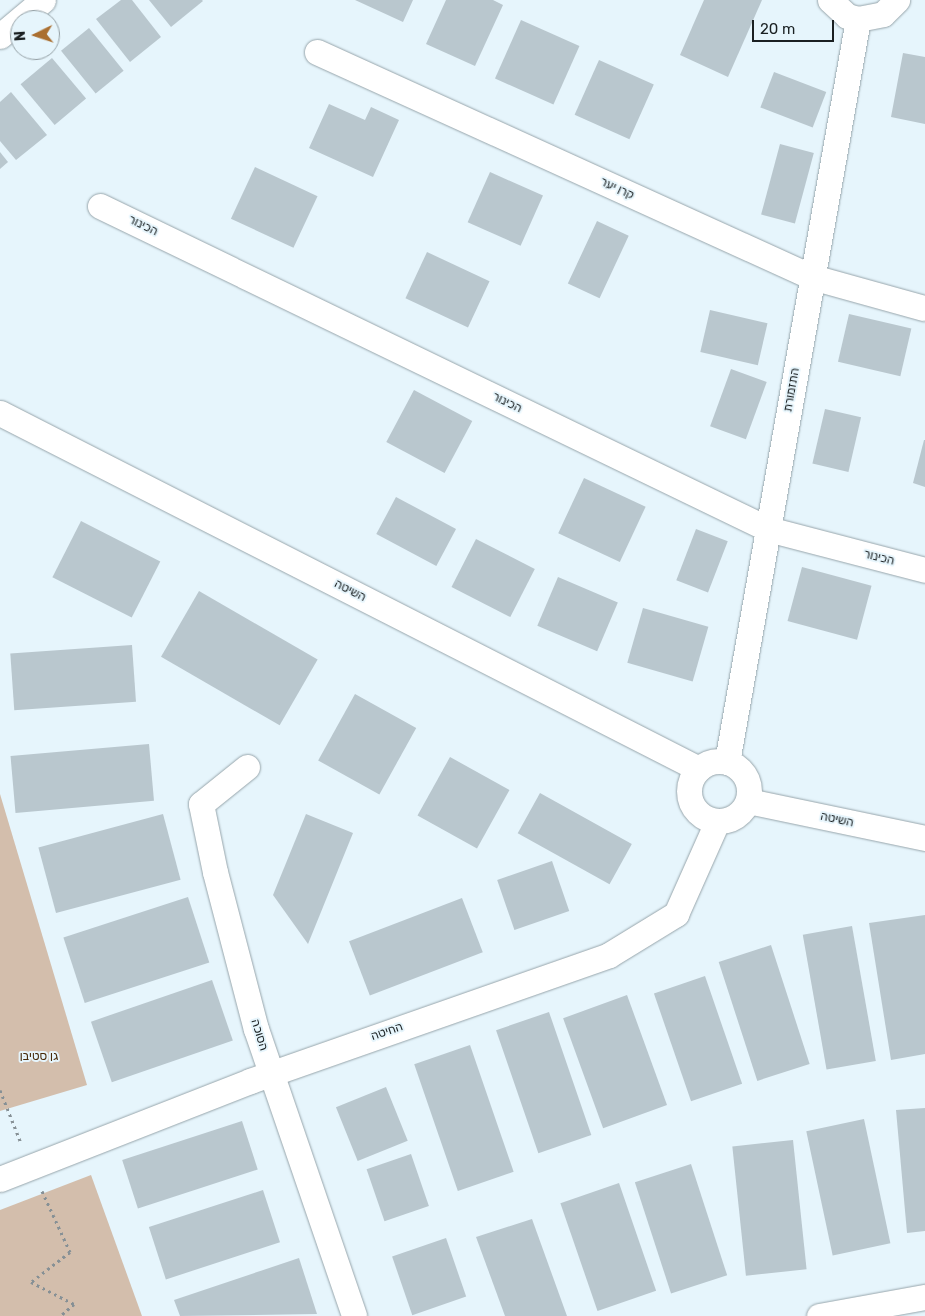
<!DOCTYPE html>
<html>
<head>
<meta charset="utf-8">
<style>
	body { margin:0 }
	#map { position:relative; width:925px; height:1316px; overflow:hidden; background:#e6f5fc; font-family:Rubik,"Noto Sans Hebrew",sans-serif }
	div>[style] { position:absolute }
	.green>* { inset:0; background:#d3beac }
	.building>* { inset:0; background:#b9c7ce; transform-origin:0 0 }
	.path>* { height:3px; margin-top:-1.5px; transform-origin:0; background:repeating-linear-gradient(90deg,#869095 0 2.5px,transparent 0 6.5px) }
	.roads { filter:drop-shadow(0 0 1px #97a5ab) drop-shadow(0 0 1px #97a5ab) }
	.street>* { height:25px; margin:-12.5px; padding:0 12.5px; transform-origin:12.5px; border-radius:12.5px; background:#fff }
	.street>.ring { margin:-12.5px; padding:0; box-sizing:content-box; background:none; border:25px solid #fff; border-radius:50% }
	span { translate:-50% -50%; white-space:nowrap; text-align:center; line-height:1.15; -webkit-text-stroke:4px #e6f5fc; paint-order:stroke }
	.street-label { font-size:12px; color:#1a2022 }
	.park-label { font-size:12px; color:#462908 }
	.north { position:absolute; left:10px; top:10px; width:50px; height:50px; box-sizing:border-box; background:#e6f5fc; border:1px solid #94a0a5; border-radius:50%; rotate:266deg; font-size:14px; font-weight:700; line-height:20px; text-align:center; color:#1a2022 }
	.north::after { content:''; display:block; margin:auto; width:18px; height:22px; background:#aa6f30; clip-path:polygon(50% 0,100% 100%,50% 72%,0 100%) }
	.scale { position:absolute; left:752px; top:20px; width:82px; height:22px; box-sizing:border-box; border:2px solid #1a2022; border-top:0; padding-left:6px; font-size:15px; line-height:18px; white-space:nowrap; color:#1a2022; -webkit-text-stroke:4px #e6f5fc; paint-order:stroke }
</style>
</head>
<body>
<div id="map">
	<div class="green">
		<div style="clip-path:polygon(0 794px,87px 1085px,0 1111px)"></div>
		<div style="clip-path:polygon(91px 1175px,142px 1316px,0 1316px,0 1210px)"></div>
	</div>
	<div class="building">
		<div style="clip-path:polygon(121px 0,132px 0,161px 37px,130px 62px,96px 19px)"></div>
		<div style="clip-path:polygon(149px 0,202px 0,203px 1px,171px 27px)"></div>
		<div style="clip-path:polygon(355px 0,413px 0,403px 22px)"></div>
		<div style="clip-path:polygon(446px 0,493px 0,503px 5px,475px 66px,426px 44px)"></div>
		<div style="clip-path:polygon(704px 0,762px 0,728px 77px,680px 55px)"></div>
		<div style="left:521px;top:20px;width:64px;height:64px;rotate:24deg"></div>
		<div style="left:89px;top:28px;width:55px;height:36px;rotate:51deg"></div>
		<div style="clip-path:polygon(903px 53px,925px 57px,925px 124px,891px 117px)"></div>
		<div style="left:52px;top:58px;width:53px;height:41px;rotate:50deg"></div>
		<div style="left:599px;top:60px;width:60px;height:60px;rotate:24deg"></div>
		<div style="left:774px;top:72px;width:56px;height:38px;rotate:21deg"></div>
		<div style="clip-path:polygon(11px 92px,47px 135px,16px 160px,0 141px,0 102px)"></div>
		<div style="clip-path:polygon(329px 104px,365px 120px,371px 107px,399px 120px,373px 177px,309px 148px)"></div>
		<div style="left:780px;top:144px;width:35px;height:73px;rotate:15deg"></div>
		<div style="clip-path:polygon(0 152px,8px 162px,0 169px)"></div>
		<div style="left:255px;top:167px;width:69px;height:57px;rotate:25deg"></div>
		<div style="left:490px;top:172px;width:58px;height:55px;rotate:24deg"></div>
		<div style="left:597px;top:221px;width:35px;height:69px;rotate:25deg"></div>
		<div style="left:427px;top:252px;width:69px;height:51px;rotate:25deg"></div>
		<div style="left:710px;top:310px;width:59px;height:43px;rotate:13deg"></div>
		<div style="left:849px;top:314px;width:64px;height:49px;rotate:13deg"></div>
		<div style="left:731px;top:369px;width:38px;height:61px;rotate:20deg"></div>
		<div style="left:414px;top:390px;width:66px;height:59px;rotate:28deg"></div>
		<div style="left:825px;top:409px;width:37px;height:56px;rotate:13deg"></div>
		<div style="clip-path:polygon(924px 440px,925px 440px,925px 487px,913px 483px)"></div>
		<div style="left:584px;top:478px;width:68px;height:61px;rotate:25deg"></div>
		<div style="left:396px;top:497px;width:68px;height:42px;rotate:28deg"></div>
		<div style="left:81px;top:521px;width:89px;height:63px;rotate:27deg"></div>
		<div style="left:696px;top:529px;width:34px;height:55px;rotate:21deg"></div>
		<div style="left:476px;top:539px;width:66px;height:54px;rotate:27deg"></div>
		<div style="left:802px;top:567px;width:72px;height:56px;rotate:15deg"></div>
		<div style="left:558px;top:577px;width:65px;height:53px;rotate:23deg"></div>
		<div style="left:199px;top:591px;width:137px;height:76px;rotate:30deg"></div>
		<div style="left:643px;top:608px;width:68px;height:57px;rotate:16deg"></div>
		<div style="left:132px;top:645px;width:57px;height:122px;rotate:86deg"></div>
		<div style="left:355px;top:694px;width:70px;height:76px;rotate:29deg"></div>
		<div style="left:149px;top:744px;width:57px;height:139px;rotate:85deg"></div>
		<div style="left:450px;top:757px;width:68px;height:67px;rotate:29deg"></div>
		<div style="left:540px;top:793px;width:105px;height:46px;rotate:29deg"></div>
		<div style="left:163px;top:814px;width:68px;height:129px;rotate:75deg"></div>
		<div style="clip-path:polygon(306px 814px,353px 833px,308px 944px,273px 895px)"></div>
		<div style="left:552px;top:861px;width:53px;height:58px;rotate:71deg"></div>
		<div style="left:188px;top:897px;width:69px;height:131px;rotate:72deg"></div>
		<div style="left:462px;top:898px;width:58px;height:121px;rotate:69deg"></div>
		<div style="clip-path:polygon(925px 915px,925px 1054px,891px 1060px,869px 923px)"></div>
		<div style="left:852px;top:926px;width:137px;height:50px;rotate:80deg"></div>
		<div style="left:771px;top:945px;width:125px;height:55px;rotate:72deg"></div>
		<div style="left:705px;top:976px;width:114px;height:54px;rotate:71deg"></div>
		<div style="left:212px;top:980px;width:64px;height:128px;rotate:71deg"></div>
		<div style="left:627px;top:995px;width:117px;height:68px;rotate:70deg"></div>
		<div style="left:549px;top:1012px;width:130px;height:56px;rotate:71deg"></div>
		<div style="left:470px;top:1045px;width:134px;height:59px;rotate:71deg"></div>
		<div style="left:386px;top:1087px;width:58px;height:54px;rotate:68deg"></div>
		<div style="clip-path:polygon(925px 1108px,925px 1231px,907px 1233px,896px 1110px)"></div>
		<div style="left:864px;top:1119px;width:127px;height:59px;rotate:78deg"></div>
		<div style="left:242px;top:1121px;width:51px;height:126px;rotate:72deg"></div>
		<div style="left:793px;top:1140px;width:130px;height:61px;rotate:84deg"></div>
		<div style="left:411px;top:1154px;width:55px;height:47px;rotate:71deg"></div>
		<div style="left:691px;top:1164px;width:117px;height:59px;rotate:72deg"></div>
		<div style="left:619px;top:1183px;width:114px;height:62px;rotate:71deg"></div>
		<div style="left:263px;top:1190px;width:55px;height:120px;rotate:72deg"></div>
		<div style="clip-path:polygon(532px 1219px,567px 1316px,505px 1316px,476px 1237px)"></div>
		<div style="left:446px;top:1238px;width:62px;height:57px;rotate:71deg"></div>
		<div style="clip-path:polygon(299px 1258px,317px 1314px,180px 1316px,174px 1300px)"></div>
	</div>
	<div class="path">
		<div style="left:0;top:1090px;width:57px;rotate:68.4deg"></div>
		<div style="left:42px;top:1191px;width:67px;rotate:65.3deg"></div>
		<div style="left:70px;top:1252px;width:49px;rotate:142.4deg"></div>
		<div style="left:31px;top:1282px;width:48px;rotate:27.1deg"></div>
		<div style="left:74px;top:1304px;width:18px;rotate:139deg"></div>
	</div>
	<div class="roads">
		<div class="street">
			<div style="left:830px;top:0;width:23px;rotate:43deg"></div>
			<div style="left:847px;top:16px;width:11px;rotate:15deg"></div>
			<div style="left:858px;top:19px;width:25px;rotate:-11deg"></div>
			<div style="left:883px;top:14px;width:20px;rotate:-45deg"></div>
			<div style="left:0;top:36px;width:56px;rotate:-39.9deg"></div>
			<div style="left:317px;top:52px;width:544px;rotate:24.44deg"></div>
			<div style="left:812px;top:277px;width:116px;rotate:15.5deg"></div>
			<div style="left:100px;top:206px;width:742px;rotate:25.81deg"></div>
			<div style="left:768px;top:529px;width:162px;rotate:14.6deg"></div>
			<div style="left:0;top:413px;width:784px;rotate:26.99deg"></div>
			<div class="ring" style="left:689px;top:761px;width:35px;height:35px"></div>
			<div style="left:727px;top:762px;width:754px;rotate:-80deg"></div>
			<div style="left:247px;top:767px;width:59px;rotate:141.2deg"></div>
			<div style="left:201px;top:804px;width:69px;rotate:78.4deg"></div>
			<div style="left:215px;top:872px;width:162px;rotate:75.4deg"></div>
			<div style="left:256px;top:1029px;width:303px;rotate:71.1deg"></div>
			<div style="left:748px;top:801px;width:181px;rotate:11.8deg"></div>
			<div style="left:0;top:1179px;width:269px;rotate:-21.4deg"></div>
			<div style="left:250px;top:1081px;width:380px;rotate:-19.3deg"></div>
			<div style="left:609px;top:955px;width:79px;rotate:-31.5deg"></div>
			<div style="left:676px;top:914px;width:101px;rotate:-66deg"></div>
			<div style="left:819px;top:1316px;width:108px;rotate:-10.2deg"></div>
		</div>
	</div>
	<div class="street-label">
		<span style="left:617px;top:189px;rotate:25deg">קרן יער</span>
		<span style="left:143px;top:226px;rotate:26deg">הכינור</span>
		<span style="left:792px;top:390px;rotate:-80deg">התזמורת</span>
		<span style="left:507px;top:403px;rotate:26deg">הכינור</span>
		<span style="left:879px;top:558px;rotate:14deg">הכינור</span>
		<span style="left:350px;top:591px;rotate:27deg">השיטה</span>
		<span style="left:837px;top:820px;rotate:12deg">השיטה</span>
		<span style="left:387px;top:1032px;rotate:-19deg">החיטה</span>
		<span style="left:259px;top:1035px;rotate:73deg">הסוכה</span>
	</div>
	<div class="park-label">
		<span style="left:39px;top:1057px">גן סטיבן</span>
	</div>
	<div class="north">N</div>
	<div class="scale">20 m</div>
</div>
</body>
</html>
